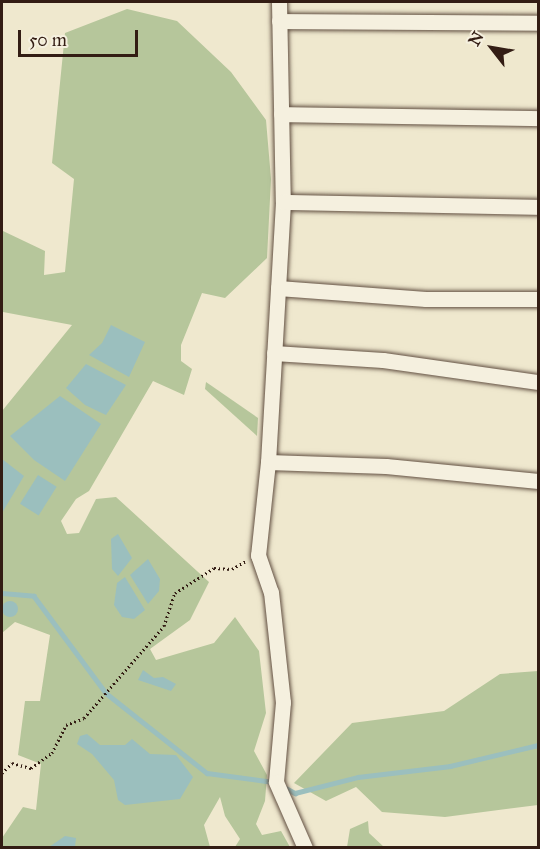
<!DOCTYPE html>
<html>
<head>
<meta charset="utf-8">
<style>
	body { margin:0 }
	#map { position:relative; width:540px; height:849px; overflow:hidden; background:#efe8ce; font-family:"IM FELL Great Primer",serif }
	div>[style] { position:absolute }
	.green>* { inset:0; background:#b6c69b }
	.water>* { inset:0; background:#9bbfbe; transform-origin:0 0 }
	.round { border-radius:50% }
	.stream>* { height:4.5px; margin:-2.25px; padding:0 2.25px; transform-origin:2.25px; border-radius:2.25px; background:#9bbfbe }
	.path>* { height:3px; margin-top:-1.5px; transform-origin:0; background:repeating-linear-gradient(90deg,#331d14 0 1.5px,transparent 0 4.5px) }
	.roads { filter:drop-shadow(0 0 2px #625042) drop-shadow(0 0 2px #625042) }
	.minor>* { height:15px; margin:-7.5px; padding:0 7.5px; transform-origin:7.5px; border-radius:7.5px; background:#f5f0df }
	span { translate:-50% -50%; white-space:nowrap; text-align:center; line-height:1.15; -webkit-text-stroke:4.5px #f5f0df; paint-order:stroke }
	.frame { position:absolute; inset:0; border:3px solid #331d14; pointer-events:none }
	.north { position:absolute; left:462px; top:18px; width:60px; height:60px; -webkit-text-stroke:4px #f5f0df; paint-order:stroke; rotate:301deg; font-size:16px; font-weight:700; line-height:24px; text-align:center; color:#331d14 }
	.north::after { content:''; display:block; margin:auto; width:21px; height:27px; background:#331d14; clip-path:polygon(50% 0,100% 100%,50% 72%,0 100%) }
	.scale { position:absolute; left:18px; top:30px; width:120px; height:27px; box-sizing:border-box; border:3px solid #331d14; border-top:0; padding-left:8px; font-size:18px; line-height:21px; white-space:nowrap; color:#331d14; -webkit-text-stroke:4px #f5f0df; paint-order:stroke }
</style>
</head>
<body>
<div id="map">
	<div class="green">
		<div style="clip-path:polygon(127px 9px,177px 21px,231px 72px,266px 120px,271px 179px,267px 258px,225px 298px,202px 293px,181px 345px,181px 361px,192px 369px,184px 395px,153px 381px,89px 491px,76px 499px,61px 521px,67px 534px,79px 533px,96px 499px,116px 497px,209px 582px,190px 620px,150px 649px,156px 660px,214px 643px,235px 617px,259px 651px,266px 713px,254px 751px,267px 775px,265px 801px,256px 824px,262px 835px,281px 831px,290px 847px,235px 847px,240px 839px,225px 816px,220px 797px,204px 825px,210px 847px,2px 847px,2px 838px,23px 807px,36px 810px,41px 764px,18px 755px,25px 701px,40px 701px,50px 635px,15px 622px,2px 633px,2px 411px,72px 325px,3px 312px,2px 235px,3px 231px,45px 251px,44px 275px,65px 272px,74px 179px,52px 163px,65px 33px)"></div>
		<div style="clip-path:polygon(206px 382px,258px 418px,257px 436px,205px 389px)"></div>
		<div style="clip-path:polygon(538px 671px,538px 805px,445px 817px,382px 812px,356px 787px,326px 801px,294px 783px,352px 723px,444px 711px,500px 674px)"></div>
		<div style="clip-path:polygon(368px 821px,369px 833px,384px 847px,347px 847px,350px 829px)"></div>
	</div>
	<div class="water">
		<div style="clip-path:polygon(111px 325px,145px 342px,129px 377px,89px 355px,102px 343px)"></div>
		<div style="clip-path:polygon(86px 364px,126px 385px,106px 415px,85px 405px,66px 388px)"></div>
		<div style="clip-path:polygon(60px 396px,101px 424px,65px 481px,34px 460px,10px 436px)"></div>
		<div style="clip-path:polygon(2px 459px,24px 476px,2px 513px)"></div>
		<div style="left:38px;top:475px;width:22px;height:34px;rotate:32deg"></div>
		<div style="clip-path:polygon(118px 534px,132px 558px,118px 576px,112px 569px,111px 539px)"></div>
		<div style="clip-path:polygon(148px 559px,160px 579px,159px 591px,148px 604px,130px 575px)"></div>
		<div style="clip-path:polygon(125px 577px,145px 610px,134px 619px,122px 617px,114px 605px,117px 583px)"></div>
		<div class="round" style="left:2px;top:601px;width:16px;height:16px"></div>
		<div style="clip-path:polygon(143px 670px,154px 678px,163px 677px,176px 684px,171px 691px,138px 680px)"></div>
		<div style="clip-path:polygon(87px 734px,100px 745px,125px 745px,132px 739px,150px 754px,176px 755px,193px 777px,180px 799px,125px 805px,118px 800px,114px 780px,92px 754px,77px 744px,80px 736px)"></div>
		<div style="clip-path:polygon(65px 836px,76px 838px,75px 847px,49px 847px)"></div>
	</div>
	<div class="stream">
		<div style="left:2px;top:593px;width:32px;rotate:5deg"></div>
		<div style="left:34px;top:596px;width:121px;rotate:53.4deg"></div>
		<div style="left:106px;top:693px;width:129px;rotate:38.4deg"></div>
		<div style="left:207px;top:773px;width:68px;rotate:7.7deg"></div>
		<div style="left:284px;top:787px;width:13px;rotate:29deg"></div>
		<div style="left:295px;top:793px;width:65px;rotate:-14.3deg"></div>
		<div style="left:358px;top:777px;width:93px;rotate:-6.8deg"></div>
		<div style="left:450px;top:766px;width:90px;rotate:-13.4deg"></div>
	</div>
	<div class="path">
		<div style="left:2px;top:773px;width:14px;rotate:-45deg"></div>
		<div style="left:12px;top:763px;width:20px;rotate:15deg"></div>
		<div style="left:31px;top:768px;width:26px;rotate:-36deg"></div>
		<div style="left:52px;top:753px;width:31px;rotate:-63deg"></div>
		<div style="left:66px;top:725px;width:19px;rotate:-21deg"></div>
		<div style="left:84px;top:718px;width:122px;rotate:-49deg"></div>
		<div style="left:164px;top:626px;width:35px;rotate:-72deg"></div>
		<div style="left:175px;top:593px;width:46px;rotate:-32.7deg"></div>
		<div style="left:214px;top:568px;width:18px;rotate:3deg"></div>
		<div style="left:232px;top:569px;width:16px;rotate:-30deg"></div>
	</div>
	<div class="roads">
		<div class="minor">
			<div style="left:279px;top:2px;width:200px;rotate:88.9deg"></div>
			<div style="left:283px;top:202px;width:260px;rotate:93.3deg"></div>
			<div style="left:268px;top:462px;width:94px;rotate:96.1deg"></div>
			<div style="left:258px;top:555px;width:39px;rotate:71deg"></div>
			<div style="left:271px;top:592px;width:111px;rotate:83.8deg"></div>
			<div style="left:283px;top:702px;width:80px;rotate:95deg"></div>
			<div style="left:276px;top:782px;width:72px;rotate:66.3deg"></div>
			<div style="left:279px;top:21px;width:259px;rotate:0.4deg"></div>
			<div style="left:281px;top:114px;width:257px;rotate:0.9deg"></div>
			<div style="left:283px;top:202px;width:255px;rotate:1.1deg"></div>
			<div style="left:278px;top:288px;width:148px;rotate:4.3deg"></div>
			<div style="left:426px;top:299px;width:112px"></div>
			<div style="left:274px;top:353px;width:109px;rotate:3.7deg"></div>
			<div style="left:383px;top:360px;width:157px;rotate:8.1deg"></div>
			<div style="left:268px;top:462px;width:118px;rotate:1.9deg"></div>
			<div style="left:386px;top:466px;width:153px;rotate:5.6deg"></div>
		</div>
	</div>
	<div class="frame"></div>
	<div class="north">N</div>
	<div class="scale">50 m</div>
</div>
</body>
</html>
